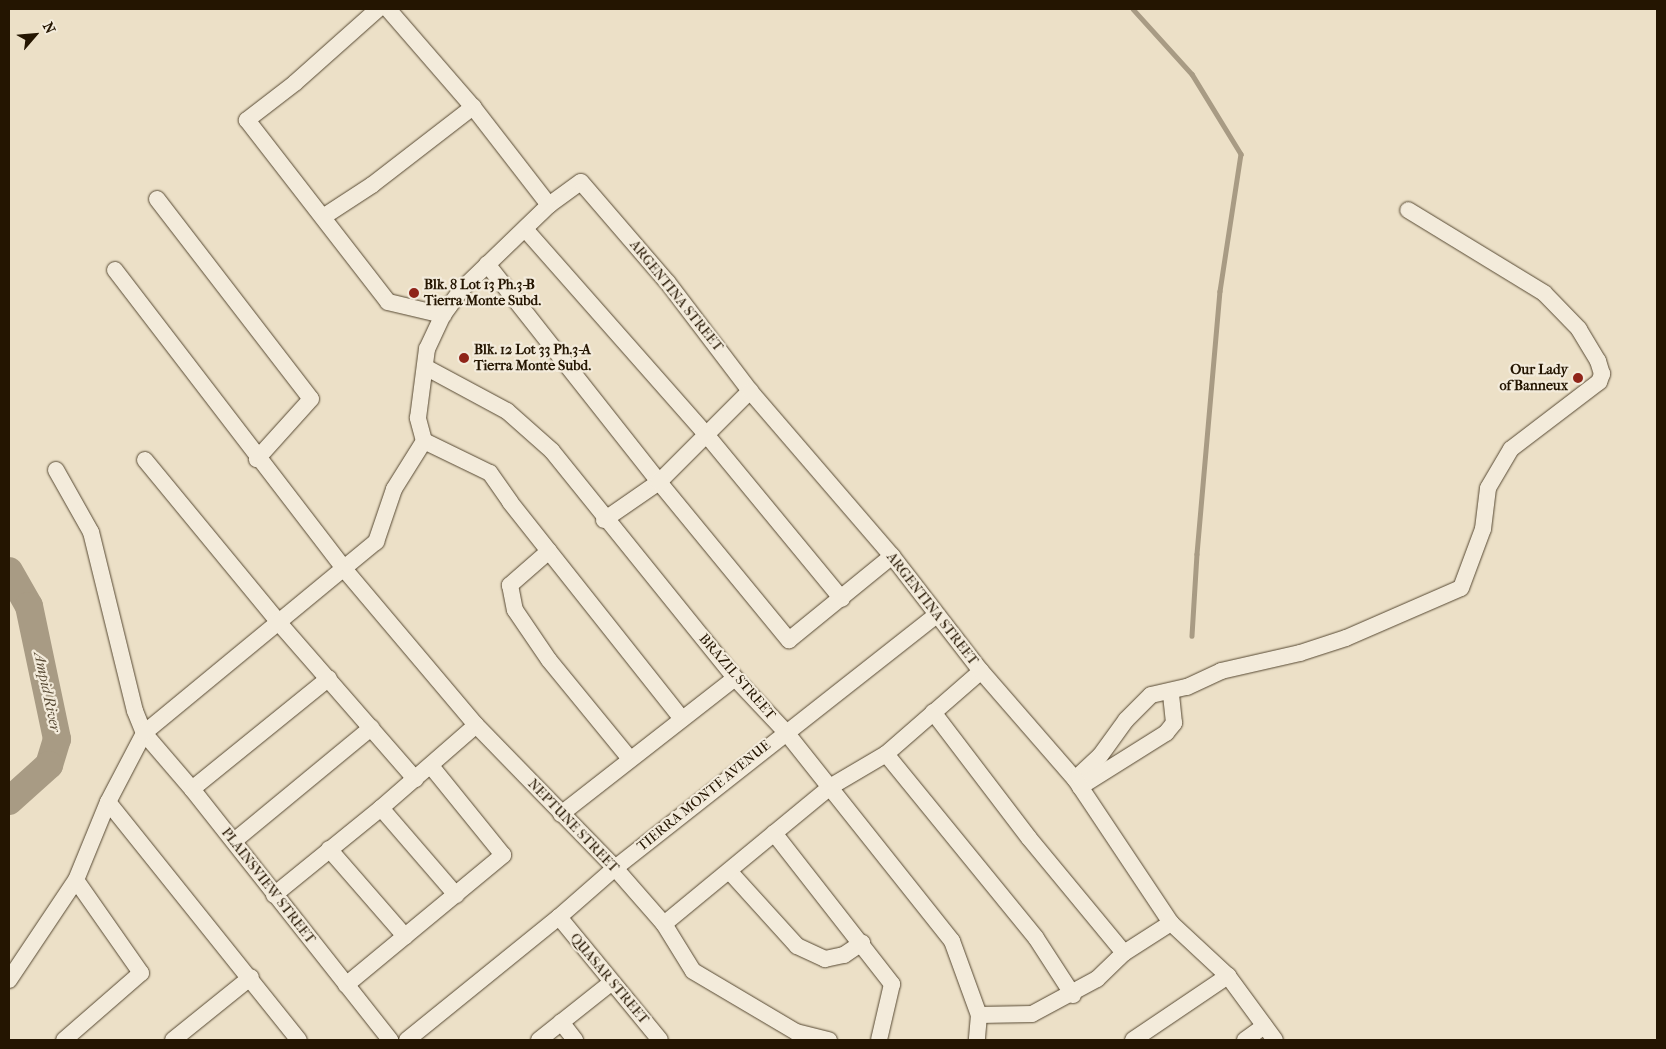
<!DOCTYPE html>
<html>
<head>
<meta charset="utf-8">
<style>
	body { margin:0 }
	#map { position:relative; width:1666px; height:1049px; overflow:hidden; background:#ece0c7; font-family:"IM FELL French Canon",serif }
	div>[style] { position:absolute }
	.stream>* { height:4.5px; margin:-2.25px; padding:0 2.25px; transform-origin:2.25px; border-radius:2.25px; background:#a89b84 }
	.river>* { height:28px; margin:-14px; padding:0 14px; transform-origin:14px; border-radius:14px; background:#a89b84 }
	.roads { filter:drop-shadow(0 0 1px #564832) drop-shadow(0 0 1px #564832) }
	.minor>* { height:16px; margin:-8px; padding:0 8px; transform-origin:8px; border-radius:8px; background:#f3ebdb }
	.dots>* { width:14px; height:14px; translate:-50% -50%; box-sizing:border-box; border:2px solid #f3ebdb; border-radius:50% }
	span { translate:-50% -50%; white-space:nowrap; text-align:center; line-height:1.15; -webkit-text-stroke:4.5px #f3ebdb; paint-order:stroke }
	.poi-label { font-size:14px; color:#241501; font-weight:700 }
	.left { translate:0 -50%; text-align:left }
	.right { translate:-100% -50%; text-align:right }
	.street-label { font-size:14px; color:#241501 }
	.water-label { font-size:15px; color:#594b35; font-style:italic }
	.frame { position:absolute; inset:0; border:10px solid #241501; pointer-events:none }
	.north { position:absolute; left:10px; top:10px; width:50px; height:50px; -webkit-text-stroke:4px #f3ebdb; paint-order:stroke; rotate:63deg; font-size:14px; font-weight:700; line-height:20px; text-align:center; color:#241501 }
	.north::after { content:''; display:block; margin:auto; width:18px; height:22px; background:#241501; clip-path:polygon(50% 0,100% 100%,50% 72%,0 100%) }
</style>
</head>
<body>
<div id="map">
	<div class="stream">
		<div style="left:1133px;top:9px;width:88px;rotate:47.8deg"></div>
		<div style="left:1192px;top:74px;width:94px;rotate:58.5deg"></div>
		<div style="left:1241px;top:154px;width:139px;rotate:98.7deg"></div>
		<div style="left:1220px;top:291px;width:264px;rotate:95deg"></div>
		<div style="left:1197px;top:554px;width:82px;rotate:93.5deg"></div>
	</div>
	<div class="river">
		<div style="left:9px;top:571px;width:40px;rotate:60.3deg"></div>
		<div style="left:29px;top:606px;width:136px;rotate:78.1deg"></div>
		<div style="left:57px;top:739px;width:27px;rotate:107deg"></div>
		<div style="left:49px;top:765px;width:54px;rotate:138deg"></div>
	</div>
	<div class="roads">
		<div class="minor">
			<div style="left:378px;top:9px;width:111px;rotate:138.3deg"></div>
			<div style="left:295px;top:83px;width:61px;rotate:142.4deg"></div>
			<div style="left:247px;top:120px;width:230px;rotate:52.2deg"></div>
			<div style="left:388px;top:302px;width:57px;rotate:13.3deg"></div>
			<div style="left:388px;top:9px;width:130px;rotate:49.1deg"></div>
			<div style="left:473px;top:107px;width:124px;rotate:52.2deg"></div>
			<div style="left:157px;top:199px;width:252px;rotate:52.4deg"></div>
			<div style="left:311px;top:399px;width:81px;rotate:132deg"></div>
			<div style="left:323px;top:217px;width:59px;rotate:-33.1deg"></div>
			<div style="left:372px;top:185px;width:128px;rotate:-37.7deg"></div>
			<div style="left:525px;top:229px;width:272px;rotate:48.6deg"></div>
			<div style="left:705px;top:433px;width:215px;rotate:50.5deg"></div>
			<div style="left:487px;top:264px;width:278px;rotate:51.7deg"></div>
			<div style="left:659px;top:482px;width:205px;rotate:50.6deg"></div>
			<div style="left:789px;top:640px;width:133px;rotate:-39.2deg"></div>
			<div style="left:115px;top:270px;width:378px;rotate:52.5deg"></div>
			<div style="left:345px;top:570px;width:203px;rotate:49.8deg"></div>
			<div style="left:476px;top:725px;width:199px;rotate:45.8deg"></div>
			<div style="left:615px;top:868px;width:74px;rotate:48.8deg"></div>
			<div style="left:664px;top:924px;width:55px;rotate:58.3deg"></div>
			<div style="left:693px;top:971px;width:120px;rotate:30.6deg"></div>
			<div style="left:796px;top:1032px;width:34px;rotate:14deg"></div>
			<div style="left:427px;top:368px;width:91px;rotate:28.3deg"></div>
			<div style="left:507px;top:411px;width:60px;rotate:41.6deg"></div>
			<div style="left:552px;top:451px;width:292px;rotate:51.1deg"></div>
			<div style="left:735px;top:678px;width:73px;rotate:46.7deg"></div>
			<div style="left:785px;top:731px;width:268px;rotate:51.5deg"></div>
			<div style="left:952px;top:941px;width:79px;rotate:70deg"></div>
			<div style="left:979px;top:1015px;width:25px;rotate:95deg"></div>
			<div style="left:424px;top:441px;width:73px;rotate:25.9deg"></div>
			<div style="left:490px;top:473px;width:35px;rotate:55deg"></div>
			<div style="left:510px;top:502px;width:277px;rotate:51.6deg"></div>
			<div style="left:145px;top:460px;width:212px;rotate:50.5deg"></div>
			<div style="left:280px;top:624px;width:206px;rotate:48.9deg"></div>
			<div style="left:56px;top:470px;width:71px;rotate:60.6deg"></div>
			<div style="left:91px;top:532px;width:184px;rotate:76.2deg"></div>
			<div style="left:135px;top:711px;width:24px;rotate:68deg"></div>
			<div style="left:144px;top:733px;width:74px;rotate:49.4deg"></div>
			<div style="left:192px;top:789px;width:320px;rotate:51.7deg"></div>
			<div style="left:604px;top:520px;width:67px;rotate:-34.6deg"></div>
			<div style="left:659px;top:482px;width:129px;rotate:-45deg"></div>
			<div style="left:549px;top:551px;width:52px;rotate:138.9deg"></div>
			<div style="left:510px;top:585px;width:25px;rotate:79deg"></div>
			<div style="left:515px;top:610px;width:60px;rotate:55.8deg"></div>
			<div style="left:549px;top:660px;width:128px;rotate:50.7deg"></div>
			<div style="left:933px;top:712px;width:158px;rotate:52.7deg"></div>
			<div style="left:1029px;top:838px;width:149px;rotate:50.4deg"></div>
			<div style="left:886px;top:754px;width:237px;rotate:50.8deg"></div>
			<div style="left:1036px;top:938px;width:68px;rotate:57deg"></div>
			<div style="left:1075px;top:779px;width:34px;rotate:-43deg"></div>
			<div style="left:1100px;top:756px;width:44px;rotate:-54.2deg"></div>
			<div style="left:1126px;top:720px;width:35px;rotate:-45deg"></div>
			<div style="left:1151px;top:695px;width:37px;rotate:-13deg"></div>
			<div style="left:1187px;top:687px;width:38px;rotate:-25deg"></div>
			<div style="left:1221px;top:671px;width:81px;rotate:-12.8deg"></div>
			<div style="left:1300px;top:653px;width:48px;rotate:-18.1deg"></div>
			<div style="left:1346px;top:638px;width:125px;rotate:-23.5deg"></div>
			<div style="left:1461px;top:588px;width:63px;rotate:-69.6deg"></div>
			<div style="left:1483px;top:529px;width:41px;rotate:-83deg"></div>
			<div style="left:1488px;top:488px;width:45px;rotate:-59.5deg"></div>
			<div style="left:1511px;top:449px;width:111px;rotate:-37.3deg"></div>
			<div style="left:1599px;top:382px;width:9px;rotate:-69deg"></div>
			<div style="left:1602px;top:374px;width:14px;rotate:-107deg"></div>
			<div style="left:1598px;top:361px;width:37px;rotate:-121deg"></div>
			<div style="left:1579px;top:329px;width:50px;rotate:-134.2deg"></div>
			<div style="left:1544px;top:293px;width:159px;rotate:-148.6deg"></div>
			<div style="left:1080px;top:787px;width:102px;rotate:-32.1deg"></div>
			<div style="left:1166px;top:733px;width:13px;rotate:-51deg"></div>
			<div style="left:1174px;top:723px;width:31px;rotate:-96deg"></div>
			<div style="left:192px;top:789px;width:176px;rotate:-39deg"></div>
			<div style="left:108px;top:802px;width:305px;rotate:51.3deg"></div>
			<div style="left:381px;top:808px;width:115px;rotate:49.2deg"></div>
			<div style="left:561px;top:814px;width:221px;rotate:-38deg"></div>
			<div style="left:774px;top:833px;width:192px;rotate:52deg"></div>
			<div style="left:892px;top:984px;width:57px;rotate:103.1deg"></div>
			<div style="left:234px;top:841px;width:178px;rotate:-39.5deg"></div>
			<div style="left:329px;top:849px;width:116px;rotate:48.9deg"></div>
			<div style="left:730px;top:872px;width:100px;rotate:47.8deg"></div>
			<div style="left:797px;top:946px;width:31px;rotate:25deg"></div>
			<div style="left:825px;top:959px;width:19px;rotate:-12deg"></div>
			<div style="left:844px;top:955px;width:22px;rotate:-34deg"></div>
			<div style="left:274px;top:895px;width:138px;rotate:-39.1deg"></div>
			<div style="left:381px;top:808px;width:126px;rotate:-41.1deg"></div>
			<div style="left:559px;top:917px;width:159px;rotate:50.6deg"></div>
			<div style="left:664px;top:924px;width:215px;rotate:-39.5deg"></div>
			<div style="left:830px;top:787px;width:65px;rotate:-30.5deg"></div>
			<div style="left:886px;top:754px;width:126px;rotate:-41.1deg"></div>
			<div style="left:9px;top:980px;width:120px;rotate:-56.2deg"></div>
			<div style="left:76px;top:880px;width:84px;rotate:-67.7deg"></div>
			<div style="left:108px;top:802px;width:78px;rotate:-62.4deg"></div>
			<div style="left:144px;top:733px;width:301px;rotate:-39.5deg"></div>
			<div style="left:376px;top:542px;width:56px;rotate:-71.2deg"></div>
			<div style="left:394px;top:489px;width:57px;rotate:-58deg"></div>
			<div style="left:424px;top:441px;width:24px;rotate:-105deg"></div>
			<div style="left:418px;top:418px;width:70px;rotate:-82.6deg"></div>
			<div style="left:427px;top:349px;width:38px;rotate:-65deg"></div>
			<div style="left:443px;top:315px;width:31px;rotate:-54deg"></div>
			<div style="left:461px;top:290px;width:122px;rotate:-44deg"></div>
			<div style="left:549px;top:205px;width:39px;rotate:-36deg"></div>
			<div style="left:581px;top:182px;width:133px;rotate:49.3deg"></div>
			<div style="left:668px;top:283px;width:136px;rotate:52.8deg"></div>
			<div style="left:750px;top:391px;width:218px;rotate:49.3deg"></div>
			<div style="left:892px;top:556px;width:145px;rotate:52.3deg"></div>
			<div style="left:981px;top:671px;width:143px;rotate:49deg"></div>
			<div style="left:1075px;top:779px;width:173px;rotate:56.3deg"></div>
			<div style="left:1171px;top:923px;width:78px;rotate:42.9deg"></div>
			<div style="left:1228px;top:976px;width:79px;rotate:53.7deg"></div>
			<div style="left:346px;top:985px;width:204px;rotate:-39.6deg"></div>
			<div style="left:503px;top:855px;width:114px;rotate:-129deg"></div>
			<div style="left:979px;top:1015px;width:53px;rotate:-1.1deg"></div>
			<div style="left:1032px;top:1014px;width:74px;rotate:-28.3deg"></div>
			<div style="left:1097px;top:979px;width:37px;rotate:-44deg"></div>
			<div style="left:1124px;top:953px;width:56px;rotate:-32.6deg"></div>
			<div style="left:561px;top:1022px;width:23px;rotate:52deg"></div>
			<div style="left:64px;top:1040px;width:102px;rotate:-41deg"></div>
			<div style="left:141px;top:973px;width:113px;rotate:-125deg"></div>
			<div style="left:173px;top:1040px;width:100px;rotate:-38.9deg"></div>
			<div style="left:407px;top:1040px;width:196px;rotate:-39deg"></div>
			<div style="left:559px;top:917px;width:74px;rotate:-41.2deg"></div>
			<div style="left:615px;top:868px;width:409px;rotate:-38.2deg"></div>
			<div style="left:539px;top:1040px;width:92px;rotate:-38.4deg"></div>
			<div style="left:1133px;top:1040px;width:115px;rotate:-34deg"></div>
			<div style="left:1245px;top:1040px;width:24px;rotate:-36deg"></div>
		</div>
	</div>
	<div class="dots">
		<div style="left:414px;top:293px;background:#8f2418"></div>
		<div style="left:464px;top:358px;background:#8f2418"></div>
		<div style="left:1578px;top:378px;background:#8f2418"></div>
	</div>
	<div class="poi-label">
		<span class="left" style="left:424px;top:293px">Blk. 8 Lot 13 Ph.3-B<br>Tierra Monte Subd.</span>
		<span class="left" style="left:474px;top:358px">Blk. 12 Lot 33 Ph.3-A<br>Tierra Monte Subd.</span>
		<span class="right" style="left:1568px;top:378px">Our Lady<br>of Banneux</span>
	</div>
	<div class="street-label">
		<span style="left:676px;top:296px;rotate:51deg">ARGENTINA STREET</span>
		<span style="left:932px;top:609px;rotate:52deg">ARGENTINA STREET</span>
		<span style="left:737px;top:677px;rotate:49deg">BRAZIL STREET</span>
		<span style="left:704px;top:796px;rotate:-39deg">TIERRA MONTE AVENUE</span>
		<span style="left:573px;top:826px;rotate:46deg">NEPTUNE STREET</span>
		<span style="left:268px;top:886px;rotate:52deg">PLAINSVIEW STREET</span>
		<span style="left:609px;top:979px;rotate:50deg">QUASAR STREET</span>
	</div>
	<div class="water-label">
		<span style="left:47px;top:692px;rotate:78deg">Ampid River</span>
	</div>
	<div class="frame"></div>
	<div class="north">N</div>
</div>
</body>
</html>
